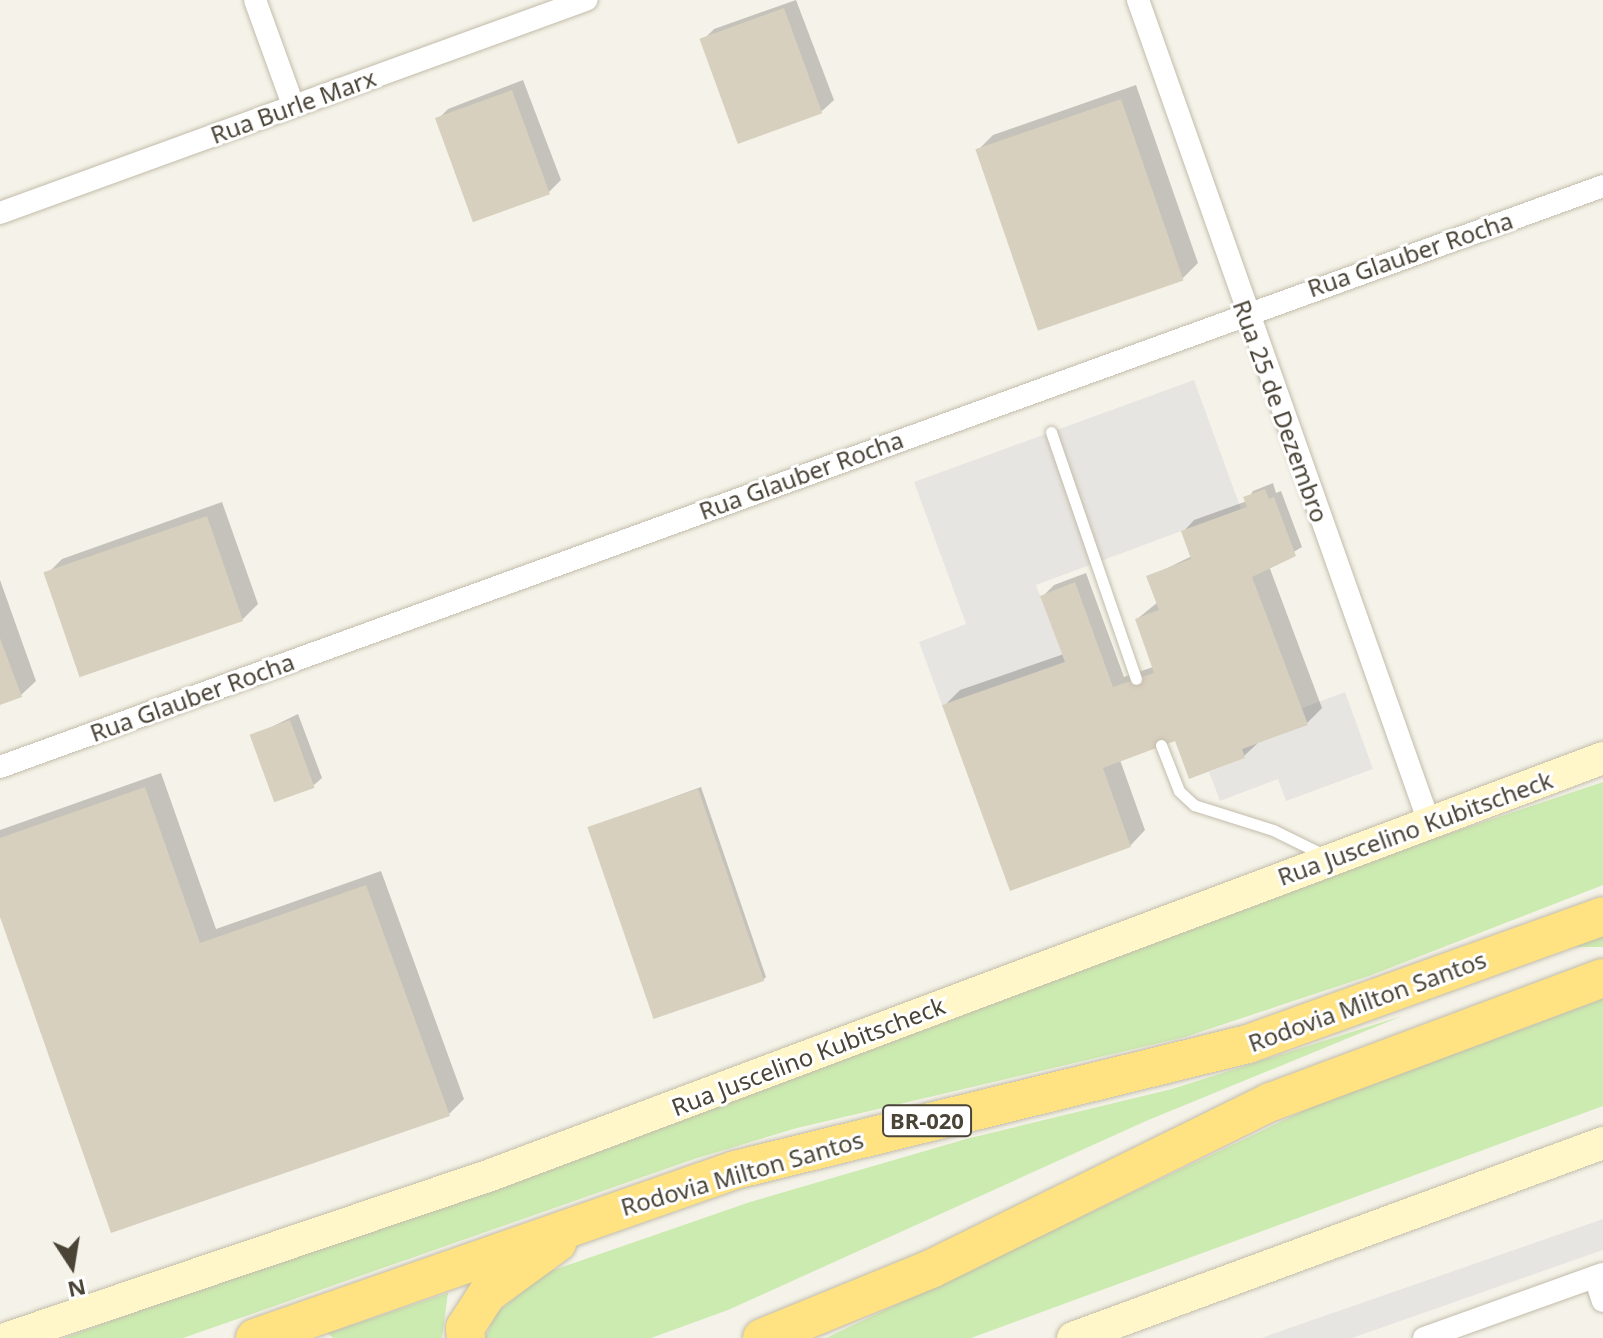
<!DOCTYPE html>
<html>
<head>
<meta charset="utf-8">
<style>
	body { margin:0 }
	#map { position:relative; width:1603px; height:1338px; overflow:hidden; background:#f5f3e9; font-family:"Noto Sans",sans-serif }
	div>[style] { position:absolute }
	.green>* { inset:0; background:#ccebb0; transform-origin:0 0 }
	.parking>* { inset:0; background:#e7e5e1 }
	.shadow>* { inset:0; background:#0003 }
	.building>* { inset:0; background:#d8d0be; transform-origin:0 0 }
	.roads { filter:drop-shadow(0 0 2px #c2bcab) drop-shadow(0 0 2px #c2bcab) }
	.service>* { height:11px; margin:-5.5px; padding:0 5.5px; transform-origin:5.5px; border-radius:5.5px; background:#fff }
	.minor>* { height:22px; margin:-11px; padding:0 11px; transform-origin:11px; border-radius:11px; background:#fff }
	.secondary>* { height:32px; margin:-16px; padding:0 16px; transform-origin:16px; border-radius:16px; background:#fff6ca }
	.trunk>* { height:38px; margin:-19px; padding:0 19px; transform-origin:19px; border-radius:19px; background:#ffe282 }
	span { translate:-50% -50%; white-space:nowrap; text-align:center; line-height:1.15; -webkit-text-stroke:6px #fff; paint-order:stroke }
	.shield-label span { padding:2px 6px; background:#fff; border:2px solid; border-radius:6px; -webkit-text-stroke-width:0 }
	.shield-label { font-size:22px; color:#4a4437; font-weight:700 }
	.street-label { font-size:24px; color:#4a4437 }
	.north { position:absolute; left:32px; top:1226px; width:80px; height:80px; -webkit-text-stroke:6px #fff; paint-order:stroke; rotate:168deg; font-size:22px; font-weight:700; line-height:32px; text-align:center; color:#4a4437 }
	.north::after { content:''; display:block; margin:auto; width:28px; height:36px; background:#4a4437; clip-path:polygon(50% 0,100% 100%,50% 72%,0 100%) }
</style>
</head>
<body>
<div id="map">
	<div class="green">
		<div style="clip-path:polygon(1603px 782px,1603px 885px,1369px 976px,1185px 1037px,797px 1128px,694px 1159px,183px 1338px,64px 1338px,1397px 851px)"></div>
		<div style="left:1603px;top:928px;width:19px;height:74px;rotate:90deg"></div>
		<div style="clip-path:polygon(1603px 999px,1603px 1106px,971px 1338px,826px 1338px,1316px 1105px)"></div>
		<div style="clip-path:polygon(1402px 1016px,1146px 1121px,728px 1310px,651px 1338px,485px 1338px,496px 1313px,545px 1273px,750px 1202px,966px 1139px,1172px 1089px)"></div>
		<div style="clip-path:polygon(448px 1293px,442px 1338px,333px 1338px,328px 1333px)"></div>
	</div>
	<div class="parking">
		<div style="clip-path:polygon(1194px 380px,1241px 509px,1036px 585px,1065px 662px,942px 705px,919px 642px,966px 624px,914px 482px)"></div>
		<div style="clip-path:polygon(1345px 692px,1373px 769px,1286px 801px,1278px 779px,1220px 801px,1209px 772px,1245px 758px,1242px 749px,1308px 725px,1302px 708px)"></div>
		<div style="clip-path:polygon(1603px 1219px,1603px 1250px,1352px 1338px,1261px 1338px)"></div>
	</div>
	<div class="shadow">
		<div style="clip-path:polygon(796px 0,834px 100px,822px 111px,703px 40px,714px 29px)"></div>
		<div style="clip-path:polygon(523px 80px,561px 180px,549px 192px,474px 220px,437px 120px,448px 109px)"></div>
		<div style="clip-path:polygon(1136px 85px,1198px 263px,1183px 278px,978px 150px,993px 135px)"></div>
		<div style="clip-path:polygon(1273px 483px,1276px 493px,1281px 491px,1302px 547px,1269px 566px,1322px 708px,1307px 723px,1260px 741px,1244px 756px,1177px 738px,1120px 760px,1145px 830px,1130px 846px,945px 705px,960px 690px,1064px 654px,1043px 596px,1054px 585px,1086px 573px,1124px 677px,1153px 667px,1137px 619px,1158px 602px,1149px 577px,1192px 556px,1183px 532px,1194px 520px,1247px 501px,1253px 491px)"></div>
		<div style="clip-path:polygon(222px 502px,258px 604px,243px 619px,47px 574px,62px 559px)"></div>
		<div style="clip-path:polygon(0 580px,36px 681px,20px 696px,0 703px)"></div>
		<div style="clip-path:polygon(298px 714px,322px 778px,314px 785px,253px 736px)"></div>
		<div style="clip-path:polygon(161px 773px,216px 929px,381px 871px,464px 1099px,449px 1114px,0 911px,0 830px)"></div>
		<div style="clip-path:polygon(701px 787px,766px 977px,763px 980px,589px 828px)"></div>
	</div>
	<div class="building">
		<div style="left:784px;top:8px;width:112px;height:90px;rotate:70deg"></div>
		<div style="left:512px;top:90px;width:111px;height:82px;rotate:70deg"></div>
		<div style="left:1121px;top:99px;width:192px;height:154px;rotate:71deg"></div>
		<div style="clip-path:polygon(1265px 489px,1269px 499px,1274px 497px,1296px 556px,1252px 577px,1308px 725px,1242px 749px,1245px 758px,1189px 779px,1175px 741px,1103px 768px,1131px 847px,1010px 891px,942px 705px,1065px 662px,1040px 596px,1075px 582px,1113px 687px,1154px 673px,1135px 619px,1159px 610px,1146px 576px,1191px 559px,1181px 531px,1247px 507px,1243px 497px)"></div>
		<div style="left:207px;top:516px;width:111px;height:173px;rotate:71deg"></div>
		<div style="clip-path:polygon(0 638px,22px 697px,0 705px)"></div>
		<div style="left:290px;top:720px;width:72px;height:43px;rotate:70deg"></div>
		<div style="clip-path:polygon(145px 787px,200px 943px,366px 885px,450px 1116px,111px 1233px,0 917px,0 838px)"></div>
		<div style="left:698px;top:789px;width:203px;height:117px;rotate:71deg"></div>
	</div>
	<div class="roads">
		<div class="service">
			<div style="left:1051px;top:432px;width:261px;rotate:71deg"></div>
			<div style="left:1161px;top:745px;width:49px;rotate:68.6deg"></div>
			<div style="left:1179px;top:791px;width:21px;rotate:43deg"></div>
			<div style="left:1194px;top:805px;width:83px;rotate:17.6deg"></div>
			<div style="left:1273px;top:830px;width:59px;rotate:26.1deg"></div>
		</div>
		<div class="minor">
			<div style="left:255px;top:0;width:112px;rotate:70.1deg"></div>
			<div style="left:1138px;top:0;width:872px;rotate:70.51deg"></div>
			<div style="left:0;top:213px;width:624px;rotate:-19.98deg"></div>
			<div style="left:0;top:767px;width:1705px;rotate:-19.92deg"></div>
			<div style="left:1595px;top:1277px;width:25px;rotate:72deg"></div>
			<div style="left:1424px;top:1338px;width:190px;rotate:-19.7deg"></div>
		</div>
		<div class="secondary">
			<div style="left:8px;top:1338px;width:507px;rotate:-18.65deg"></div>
			<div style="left:488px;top:1176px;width:1191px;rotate:-20.55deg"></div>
			<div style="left:1073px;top:1338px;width:565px;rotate:-20.2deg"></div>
		</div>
		<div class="trunk">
			<div style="left:255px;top:1338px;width:509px;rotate:-19.29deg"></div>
			<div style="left:735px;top:1170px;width:528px;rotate:-13.8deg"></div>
			<div style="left:1248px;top:1044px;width:377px;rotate:-19.8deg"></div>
			<div style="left:466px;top:1338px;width:10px;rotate:-96deg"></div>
			<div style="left:465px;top:1328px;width:40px;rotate:-57.1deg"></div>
			<div style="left:487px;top:1294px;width:87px;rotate:-36.1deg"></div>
			<div style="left:762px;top:1338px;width:183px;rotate:-22.2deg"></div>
			<div style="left:931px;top:1269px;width:379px;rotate:-26.2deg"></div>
			<div style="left:1271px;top:1102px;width:354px;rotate:-20.5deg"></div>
		</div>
	</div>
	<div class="shield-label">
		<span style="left:927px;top:1121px">BR-020</span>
	</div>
	<div class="street-label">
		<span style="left:293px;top:106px;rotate:-20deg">Rua Burle Marx</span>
		<span style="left:1410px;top:254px;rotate:-19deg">Rua Glauber Rocha</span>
		<span style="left:1281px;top:411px;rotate:70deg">Rua 25 de Dezembro</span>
		<span style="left:801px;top:475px;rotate:-20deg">Rua Glauber Rocha</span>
		<span style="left:192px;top:697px;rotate:-20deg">Rua Glauber Rocha</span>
		<span style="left:1415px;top:828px;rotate:-20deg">Rua Juscelino Kubitscheck</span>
		<span style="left:1367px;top:1001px;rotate:-20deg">Rodovia Milton Santos</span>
		<span style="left:808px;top:1056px;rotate:-21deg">Rua Juscelino Kubitscheck</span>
		<span style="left:742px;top:1173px;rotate:-16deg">Rodovia Milton Santos</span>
	</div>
	<div class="north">N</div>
</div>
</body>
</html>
